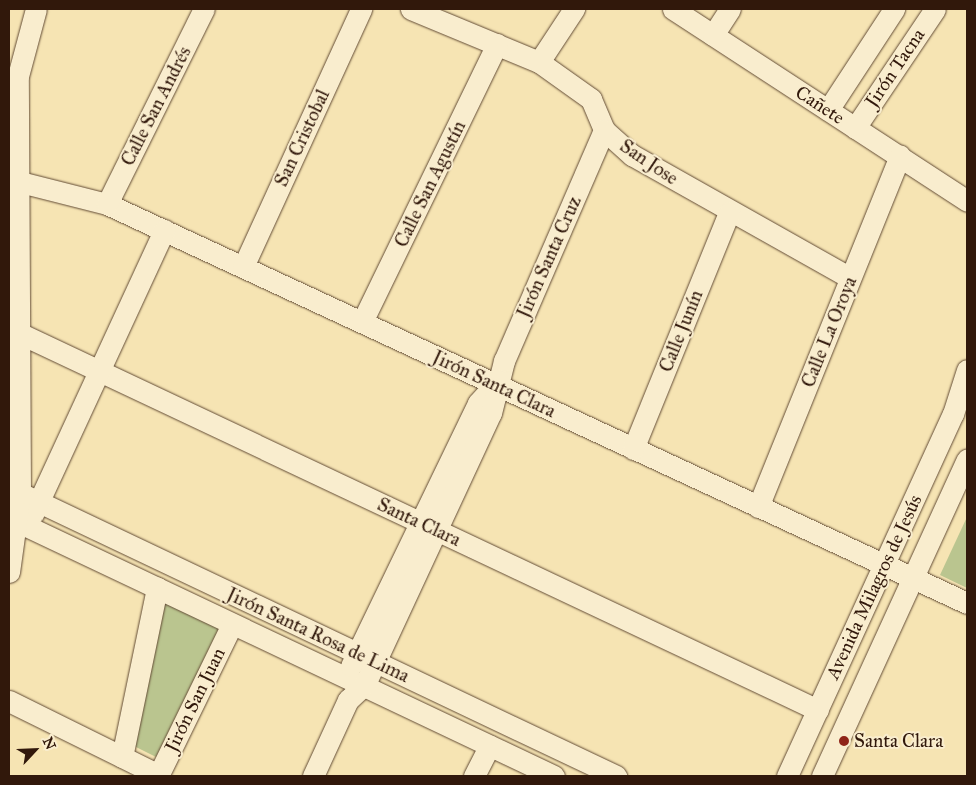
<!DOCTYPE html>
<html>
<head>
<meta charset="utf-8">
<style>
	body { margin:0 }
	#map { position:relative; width:976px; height:785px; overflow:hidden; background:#f6e4b3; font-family:"IM FELL Great Primer",serif }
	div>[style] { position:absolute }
	.green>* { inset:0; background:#bac58f }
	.roads { filter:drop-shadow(0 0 1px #624b35) drop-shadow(0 0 1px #624b35) }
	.minor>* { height:21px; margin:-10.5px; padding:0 10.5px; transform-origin:10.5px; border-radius:10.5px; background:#f9edce }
	.dots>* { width:14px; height:14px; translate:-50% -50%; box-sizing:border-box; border:2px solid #f9edce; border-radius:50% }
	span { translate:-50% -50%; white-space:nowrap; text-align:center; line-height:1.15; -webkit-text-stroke:4px #f9edce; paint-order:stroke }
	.street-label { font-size:19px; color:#31180b }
	.poi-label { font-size:19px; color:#31180b }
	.left { translate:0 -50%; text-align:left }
	.frame { position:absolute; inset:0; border:10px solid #31180b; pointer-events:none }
	.north { position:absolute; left:10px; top:725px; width:50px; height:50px; -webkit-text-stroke:4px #f9edce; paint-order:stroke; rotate:65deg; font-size:14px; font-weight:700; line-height:20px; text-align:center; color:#31180b }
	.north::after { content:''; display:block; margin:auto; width:18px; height:22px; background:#31180b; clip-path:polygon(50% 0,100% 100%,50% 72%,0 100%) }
</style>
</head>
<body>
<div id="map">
	<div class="green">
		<div style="clip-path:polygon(967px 517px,967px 588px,940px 575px)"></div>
		<div style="clip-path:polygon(163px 600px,220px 626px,156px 757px,134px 746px)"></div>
	</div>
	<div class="roads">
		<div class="minor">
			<div style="left:411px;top:9px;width:139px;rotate:22.5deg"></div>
			<div style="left:539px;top:62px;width:64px;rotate:35.4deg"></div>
			<div style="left:591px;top:99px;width:34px;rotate:67deg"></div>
			<div style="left:604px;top:130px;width:38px;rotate:42deg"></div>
			<div style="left:632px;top:155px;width:250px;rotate:29.4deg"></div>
			<div style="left:673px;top:9px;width:351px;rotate:33.1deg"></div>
			<div style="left:713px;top:35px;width:31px;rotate:-57deg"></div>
			<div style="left:539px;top:62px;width:64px;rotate:-56.6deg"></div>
			<div style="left:828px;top:110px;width:121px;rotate:-56.8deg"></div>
			<div style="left:855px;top:128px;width:143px;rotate:-56.1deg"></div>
			<div style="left:16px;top:181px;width:94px;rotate:14.2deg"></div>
			<div style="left:107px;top:204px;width:948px;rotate:24.89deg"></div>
			<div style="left:107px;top:204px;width:218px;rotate:-63.6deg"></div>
			<div style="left:243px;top:267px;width:284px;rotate:-65.4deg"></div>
			<div style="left:362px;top:322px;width:309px;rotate:-64.1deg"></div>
			<div style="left:21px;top:334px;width:881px;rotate:25.26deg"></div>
			<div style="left:633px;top:449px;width:255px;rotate:-67.9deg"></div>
			<div style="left:20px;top:493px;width:660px;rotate:25.4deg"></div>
			<div style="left:758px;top:507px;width:379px;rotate:-68deg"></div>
			<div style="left:33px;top:514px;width:313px;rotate:-65.2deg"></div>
			<div style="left:18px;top:522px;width:593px;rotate:25.36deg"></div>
			<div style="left:9px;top:572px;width:80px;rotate:-82.1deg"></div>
			<div style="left:20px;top:493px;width:417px;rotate:-90.3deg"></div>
			<div style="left:18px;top:76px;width:69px;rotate:-75deg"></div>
			<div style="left:351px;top:666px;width:292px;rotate:-64.2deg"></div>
			<div style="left:478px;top:403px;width:25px;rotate:-48deg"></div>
			<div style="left:9px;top:701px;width:167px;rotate:26.3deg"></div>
			<div style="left:122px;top:757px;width:173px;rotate:-78.3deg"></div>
			<div style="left:158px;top:776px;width:169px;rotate:-64deg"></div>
			<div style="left:313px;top:776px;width:84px;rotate:-65.3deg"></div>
			<div style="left:348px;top:700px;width:23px;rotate:-43deg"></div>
			<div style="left:365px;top:684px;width:299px;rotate:-65.1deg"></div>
			<div style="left:491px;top:413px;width:54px;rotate:-76deg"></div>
			<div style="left:504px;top:361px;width:252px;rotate:-66.6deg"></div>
			<div style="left:474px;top:776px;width:34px;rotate:-63deg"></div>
			<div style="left:787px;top:776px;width:398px;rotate:-65.4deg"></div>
			<div style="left:953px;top:414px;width:46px;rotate:-72.3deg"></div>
			<div style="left:822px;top:776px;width:348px;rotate:-65.4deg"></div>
		</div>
	</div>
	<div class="dots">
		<div style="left:844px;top:741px;background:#8f2418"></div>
	</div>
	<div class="street-label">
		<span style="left:895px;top:68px;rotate:-56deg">Jirón Tacna</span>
		<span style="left:820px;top:105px;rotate:33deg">Cañete</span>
		<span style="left:156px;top:106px;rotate:-63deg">Calle San Andrés</span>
		<span style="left:302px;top:138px;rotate:-65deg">San Cristobal</span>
		<span style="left:649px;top:162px;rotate:34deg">San Jose</span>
		<span style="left:430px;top:184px;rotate:-64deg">Calle San Agustín</span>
		<span style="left:549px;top:257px;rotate:-66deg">Jirón Santa Cruz</span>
		<span style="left:681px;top:331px;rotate:-68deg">Calle Junín</span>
		<span style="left:829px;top:332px;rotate:-68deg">Calle La Oroya</span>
		<span style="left:494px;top:384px;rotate:25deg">Jirón Santa Clara</span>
		<span style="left:419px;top:522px;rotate:25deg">Santa Clara</span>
		<span style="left:874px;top:587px;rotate:-65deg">Avenida Milagros de Jesús</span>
		<span style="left:318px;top:635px;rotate:25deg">Jirón Santa Rosa de Lima</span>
		<span style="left:195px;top:700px;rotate:-64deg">Jirón San Juan</span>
	</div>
	<div class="poi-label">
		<span class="left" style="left:854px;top:741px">Santa Clara</span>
	</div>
	<div class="frame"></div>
	<div class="north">N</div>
</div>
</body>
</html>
